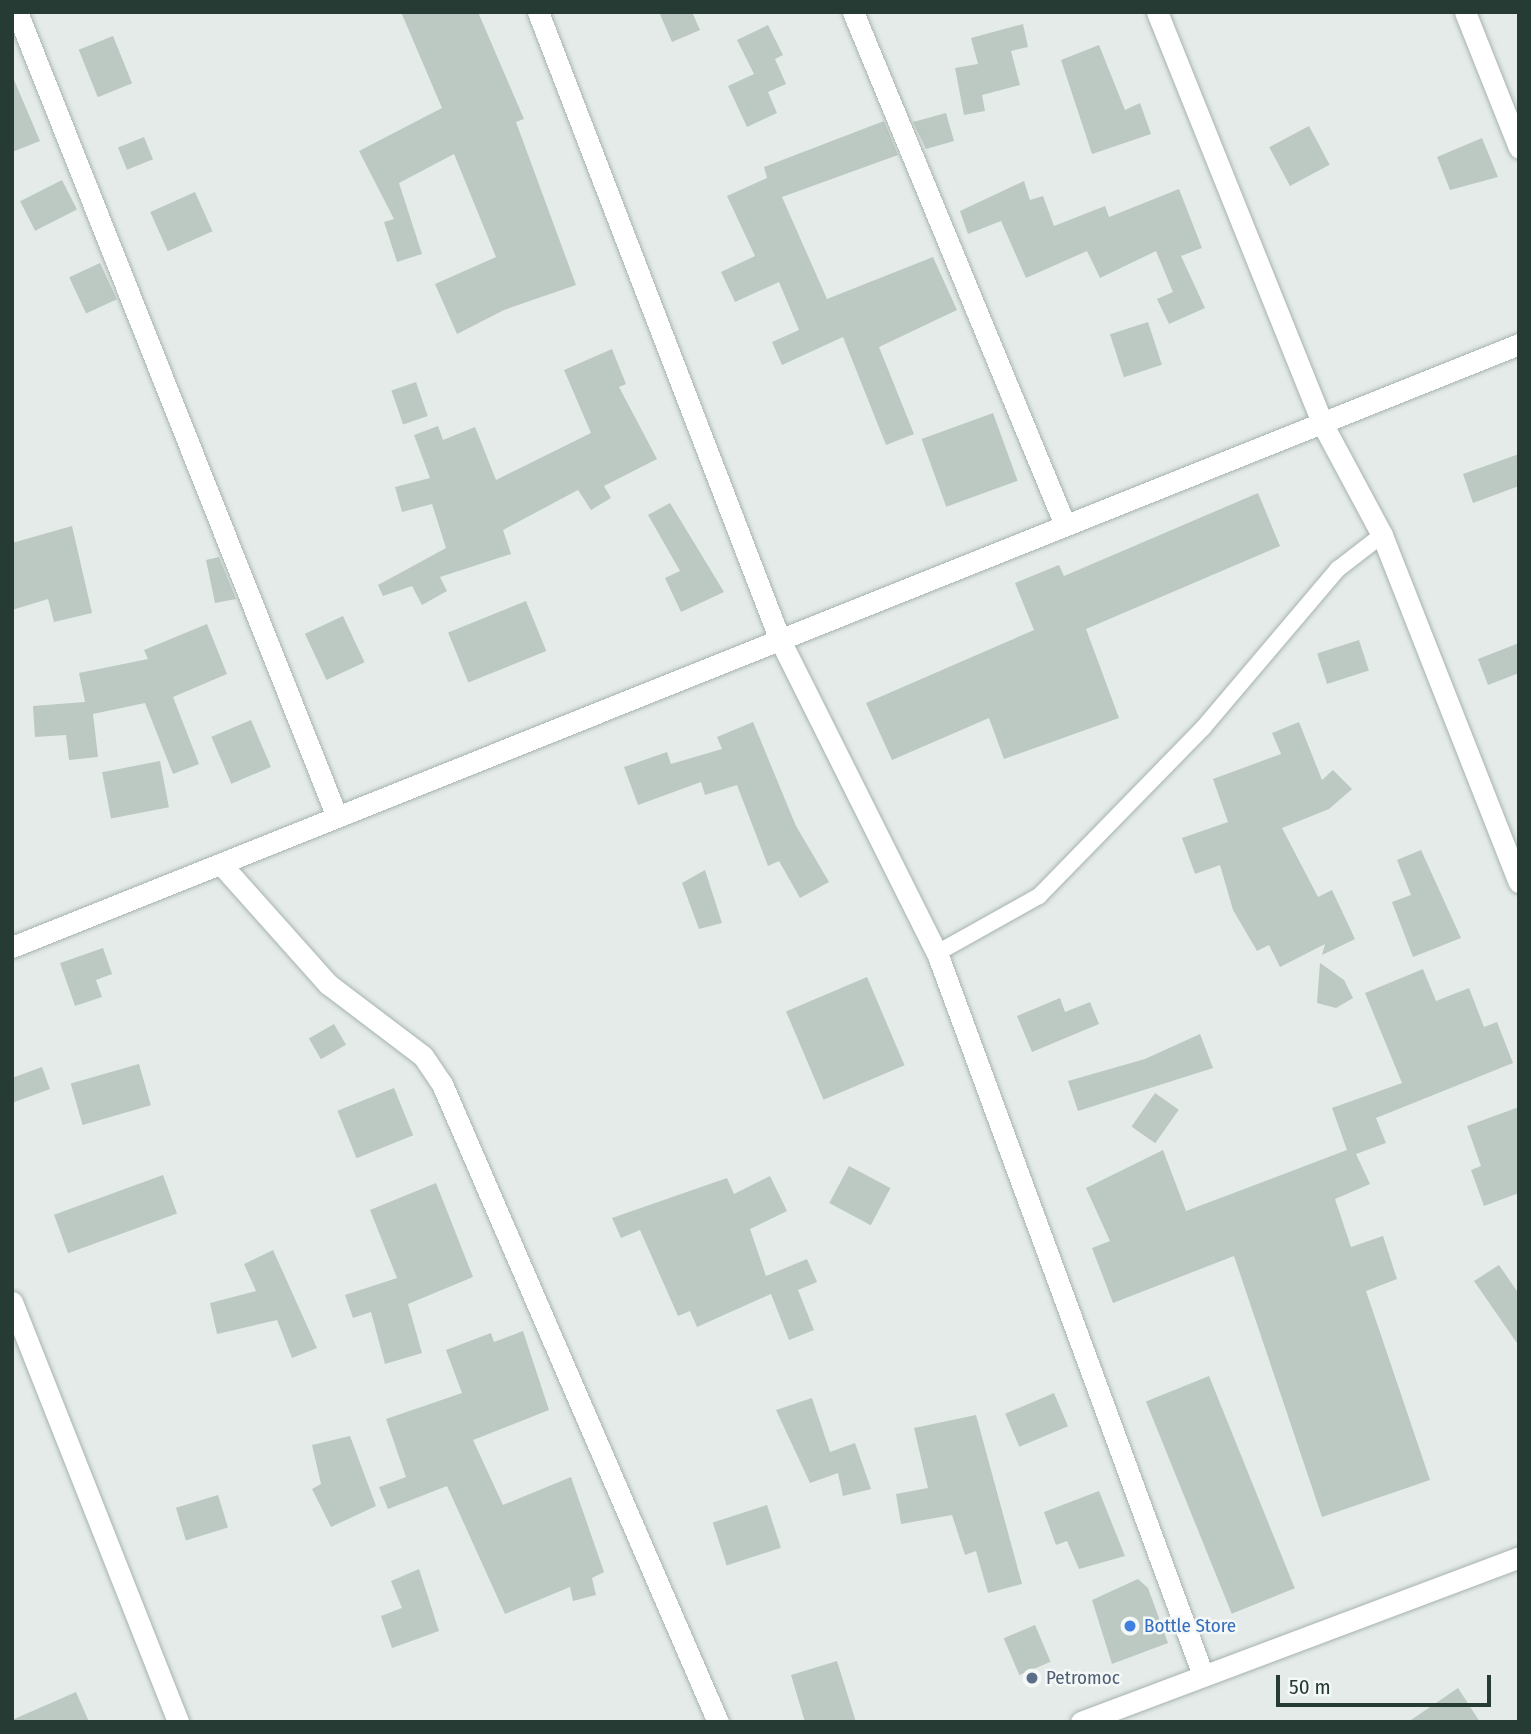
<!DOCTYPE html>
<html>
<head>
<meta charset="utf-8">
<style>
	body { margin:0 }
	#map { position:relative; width:1531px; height:1734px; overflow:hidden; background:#e4ebe8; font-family:"Fira Sans Condensed",sans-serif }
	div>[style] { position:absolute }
	.building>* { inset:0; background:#bcc9c3; transform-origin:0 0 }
	.roads { filter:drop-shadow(0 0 2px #a7b3ae) drop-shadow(0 0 2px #a7b3ae) }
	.service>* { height:16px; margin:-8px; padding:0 8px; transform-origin:8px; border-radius:8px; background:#fff }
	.minor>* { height:21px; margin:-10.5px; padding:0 10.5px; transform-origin:10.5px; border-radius:10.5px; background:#fff }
	.tertiary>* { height:21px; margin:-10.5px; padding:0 10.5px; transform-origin:10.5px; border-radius:10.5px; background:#fff }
	.secondary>* { height:21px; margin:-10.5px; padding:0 10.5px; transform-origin:10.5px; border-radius:10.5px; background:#fff }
	.dots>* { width:19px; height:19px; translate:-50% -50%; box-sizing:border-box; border:4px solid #f4f8f6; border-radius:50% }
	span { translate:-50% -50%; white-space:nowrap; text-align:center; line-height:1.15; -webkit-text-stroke:5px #f4f8f6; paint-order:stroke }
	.shop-label { font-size:19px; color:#366cbe }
	.left { translate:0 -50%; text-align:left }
	.service-label { font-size:19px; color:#4e5e75 }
	.frame { position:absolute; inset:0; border:14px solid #253b34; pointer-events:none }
	.scale { position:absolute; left:1276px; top:1675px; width:215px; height:32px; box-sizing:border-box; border:4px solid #253b34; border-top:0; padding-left:9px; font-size:21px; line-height:24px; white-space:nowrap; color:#253b34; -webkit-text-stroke:5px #f4f8f6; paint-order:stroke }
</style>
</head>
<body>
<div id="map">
	<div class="building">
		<div style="clip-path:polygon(401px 12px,478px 12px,524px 119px,516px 122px,576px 285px,504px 310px,457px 334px,435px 284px,496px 257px,454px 154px,399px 183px,422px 254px,397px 262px,384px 222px,394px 219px,359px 151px,442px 108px)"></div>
		<div style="clip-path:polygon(659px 12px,692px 12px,700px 30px,672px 42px)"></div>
		<div style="clip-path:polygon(1023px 24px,1028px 47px,1011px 51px,1020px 85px,982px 95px,985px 111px,964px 115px,955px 68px,978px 64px,971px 38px)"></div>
		<div style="clip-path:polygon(768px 25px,783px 55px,775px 59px,786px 84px,768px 92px,777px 113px,747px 127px,728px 86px,754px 74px,737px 40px)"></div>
		<div style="left:113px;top:36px;width:51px;height:37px;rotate:68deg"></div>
		<div style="clip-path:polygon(1099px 45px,1125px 110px,1140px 103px,1151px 134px,1092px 154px,1061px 60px)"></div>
		<div style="clip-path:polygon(12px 75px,40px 141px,12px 152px)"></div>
		<div style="clip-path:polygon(946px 113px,954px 141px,926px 149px,913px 122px)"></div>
		<div style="clip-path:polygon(884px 121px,898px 155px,782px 197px,827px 299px,933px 257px,957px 310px,879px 347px,914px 434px,886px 445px,843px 337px,782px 365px,772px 342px,799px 330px,779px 282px,735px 302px,721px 272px,755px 256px,727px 196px,767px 178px,764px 167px)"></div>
		<div style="left:1309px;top:126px;width:44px;height:45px;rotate:62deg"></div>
		<div style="left:144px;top:137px;width:24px;height:28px;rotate:68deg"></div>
		<div style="clip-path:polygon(1482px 138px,1498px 177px,1450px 190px,1437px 157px)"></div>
		<div style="left:62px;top:180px;width:33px;height:47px;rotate:63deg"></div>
		<div style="clip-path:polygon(1024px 181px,1030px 200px,1043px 196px,1054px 226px,1105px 206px,1109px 217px,1179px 189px,1202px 248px,1181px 256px,1205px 308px,1169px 324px,1157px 299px,1173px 292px,1156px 251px,1100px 278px,1087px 251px,1026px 278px,1001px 221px,968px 234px,960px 211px)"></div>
		<div style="left:195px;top:192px;width:43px;height:49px;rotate:66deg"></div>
		<div style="left:100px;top:263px;width:40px;height:34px;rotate:65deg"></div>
		<div style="left:1148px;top:322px;width:45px;height:40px;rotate:72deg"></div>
		<div style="clip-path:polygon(612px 349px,626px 384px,619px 387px,657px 459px,604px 486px,611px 498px,591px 510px,578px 490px,503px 530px,511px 554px,440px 577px,447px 591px,422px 605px,412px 586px,383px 596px,378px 585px,446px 548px,432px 504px,402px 512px,395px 487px,430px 478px,414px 435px,438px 426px,443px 440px,475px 427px,496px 480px,591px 433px,564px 370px)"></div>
		<div style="left:416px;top:382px;width:36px;height:26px;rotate:71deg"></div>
		<div style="left:993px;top:413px;width:72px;height:76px;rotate:70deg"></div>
		<div style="clip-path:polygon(1519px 454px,1519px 486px,1473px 503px,1463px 474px)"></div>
		<div style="clip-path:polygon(1258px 493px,1280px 546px,1086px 629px,1119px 718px,1004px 759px,989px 718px,892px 760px,866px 703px,1034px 630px,1015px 583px,1059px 565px,1064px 576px)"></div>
		<div style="clip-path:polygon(670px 503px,724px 592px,681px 612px,665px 578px,680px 571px,648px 515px)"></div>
		<div style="clip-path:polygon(72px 526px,92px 613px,54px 622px,48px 599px,12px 610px,12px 543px)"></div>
		<div style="clip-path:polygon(219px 557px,236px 599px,215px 603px,206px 560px)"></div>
		<div style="left:526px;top:601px;width:54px;height:84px;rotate:68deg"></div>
		<div style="left:343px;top:616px;width:51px;height:42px;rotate:65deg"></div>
		<div style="clip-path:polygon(207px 624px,227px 674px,173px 697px,199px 764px,173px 774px,145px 703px,93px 714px,98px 757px,69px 760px,66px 735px,35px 737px,33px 706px,85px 702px,79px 673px,148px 659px,144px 650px)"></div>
		<div style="left:1359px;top:640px;width:32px;height:44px;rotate:72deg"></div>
		<div style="clip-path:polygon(1519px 643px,1519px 673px,1488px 685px,1478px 659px)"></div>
		<div style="left:251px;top:720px;width:51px;height:43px;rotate:67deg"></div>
		<div style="clip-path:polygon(753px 722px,796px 826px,829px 882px,800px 898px,779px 861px,768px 866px,737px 785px,705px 795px,701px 782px,638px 805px,624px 767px,667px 752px,671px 764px,722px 749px,717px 737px)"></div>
		<div style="clip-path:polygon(1299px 722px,1322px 780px,1333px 770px,1352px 789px,1329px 809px,1282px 828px,1318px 897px,1332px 890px,1355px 939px,1322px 955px,1325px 944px,1280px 967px,1269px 945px,1257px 951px,1233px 910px,1220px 865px,1195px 874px,1182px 838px,1228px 822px,1213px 779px,1281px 754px,1272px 733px)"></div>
		<div style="left:160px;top:761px;width:47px;height:59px;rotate:79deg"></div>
		<div style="clip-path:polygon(1421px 850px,1461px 938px,1413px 957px,1392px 902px,1411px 895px,1397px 860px)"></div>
		<div style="clip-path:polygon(705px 870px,722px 923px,699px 929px,682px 883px)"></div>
		<div style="clip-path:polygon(103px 948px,112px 974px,96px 980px,102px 997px,75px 1006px,60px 963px)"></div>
		<div style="clip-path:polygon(1320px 963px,1344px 980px,1353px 998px,1336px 1008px,1317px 1003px)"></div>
		<div style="clip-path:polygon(1423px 969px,1436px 1001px,1469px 988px,1484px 1027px,1497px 1022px,1513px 1063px,1376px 1118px,1386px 1143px,1356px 1154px,1370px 1184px,1335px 1199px,1351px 1247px,1383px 1236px,1397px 1279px,1366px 1291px,1430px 1480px,1322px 1517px,1234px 1256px,1113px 1303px,1092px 1248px,1110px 1241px,1086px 1188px,1163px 1150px,1186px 1211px,1347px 1150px,1332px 1108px,1402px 1083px,1365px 993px)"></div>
		<div style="left:867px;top:977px;width:96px;height:88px;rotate:67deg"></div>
		<div style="clip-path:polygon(1060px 998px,1065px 1012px,1090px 1002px,1099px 1024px,1032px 1052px,1017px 1016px)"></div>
		<div style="left:334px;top:1024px;width:24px;height:29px;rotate:60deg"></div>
		<div style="clip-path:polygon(1200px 1034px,1213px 1068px,1078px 1111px,1068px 1081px,1145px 1059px)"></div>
		<div style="left:139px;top:1064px;width:43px;height:71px;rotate:74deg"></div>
		<div style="clip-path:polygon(42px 1067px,50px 1089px,12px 1103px,12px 1078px)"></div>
		<div style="left:394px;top:1088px;width:51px;height:61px;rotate:68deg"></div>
		<div style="left:1155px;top:1093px;width:29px;height:41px;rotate:35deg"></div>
		<div style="clip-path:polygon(1519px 1107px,1519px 1193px,1484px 1206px,1471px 1170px,1481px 1166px,1467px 1126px)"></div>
		<div style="left:849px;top:1166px;width:47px;height:42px;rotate:28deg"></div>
		<div style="left:163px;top:1175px;width:41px;height:116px;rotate:70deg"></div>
		<div style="clip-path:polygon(770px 1176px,787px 1211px,750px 1229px,766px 1276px,807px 1259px,817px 1282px,798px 1290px,814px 1330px,789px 1340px,771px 1294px,697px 1327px,690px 1311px,678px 1316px,640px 1230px,621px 1238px,612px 1218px,727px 1178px,734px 1194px)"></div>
		<div style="clip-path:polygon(436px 1183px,473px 1277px,408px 1304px,422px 1353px,385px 1364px,371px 1312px,353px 1318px,345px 1295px,397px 1278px,370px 1210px)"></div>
		<div style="clip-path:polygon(273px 1250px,317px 1348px,292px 1358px,277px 1320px,217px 1334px,210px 1303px,256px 1291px,244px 1264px)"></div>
		<div style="clip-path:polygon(1499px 1265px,1519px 1294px,1519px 1346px,1474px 1281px)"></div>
		<div style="clip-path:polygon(523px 1331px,549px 1410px,473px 1440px,503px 1505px,571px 1477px,604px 1572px,592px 1578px,596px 1595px,573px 1601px,570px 1587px,505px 1614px,447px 1486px,388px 1509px,379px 1487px,406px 1477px,386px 1419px,462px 1393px,446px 1350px,491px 1333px,494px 1342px)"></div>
		<div style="left:1209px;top:1376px;width:229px;height:68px;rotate:68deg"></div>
		<div style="left:1054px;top:1393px;width:36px;height:53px;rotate:67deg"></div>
		<div style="clip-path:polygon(812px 1398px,830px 1452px,855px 1443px,871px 1489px,843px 1496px,838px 1473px,810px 1483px,776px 1410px)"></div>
		<div style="clip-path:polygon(976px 1415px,1022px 1584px,988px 1593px,976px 1551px,965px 1555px,952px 1515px,901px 1524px,896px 1494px,928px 1488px,914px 1428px)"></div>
		<div style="clip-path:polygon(350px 1436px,376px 1506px,331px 1527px,312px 1489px,321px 1484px,312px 1445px)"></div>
		<div style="clip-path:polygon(1099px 1491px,1125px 1556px,1079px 1569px,1067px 1541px,1056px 1545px,1044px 1512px)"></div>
		<div style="left:218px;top:1495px;width:34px;height:44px;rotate:73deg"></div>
		<div style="left:767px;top:1505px;width:45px;height:57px;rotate:72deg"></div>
		<div style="clip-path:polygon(419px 1569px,439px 1631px,392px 1648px,381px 1616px,402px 1608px,391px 1581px)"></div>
		<div style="clip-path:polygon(1138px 1579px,1148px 1588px,1168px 1643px,1112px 1664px,1092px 1600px)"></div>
		<div style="left:1035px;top:1625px;width:40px;height:34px;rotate:67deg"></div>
		<div style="clip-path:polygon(837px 1661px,856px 1722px,805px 1722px,791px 1675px)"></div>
		<div style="clip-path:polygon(1458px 1688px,1480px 1722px,1408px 1722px)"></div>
		<div style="clip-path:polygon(76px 1692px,89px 1722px,12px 1722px,12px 1720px)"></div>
	</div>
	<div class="roads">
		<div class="service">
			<div style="left:937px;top:953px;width:117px;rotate:-29.2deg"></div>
			<div style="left:1039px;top:896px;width:235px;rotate:-45.7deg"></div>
			<div style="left:1203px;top:728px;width:209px;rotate:-49.7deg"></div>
			<div style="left:1338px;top:569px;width:56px;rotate:-37.7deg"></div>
		</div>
		<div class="minor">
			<div style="left:17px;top:12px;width:866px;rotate:68.32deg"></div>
			<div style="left:538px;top:12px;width:673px;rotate:68.93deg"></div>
			<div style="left:780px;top:640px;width:350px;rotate:63.4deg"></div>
			<div style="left:937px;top:953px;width:769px;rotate:69.78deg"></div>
			<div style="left:853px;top:12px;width:555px;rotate:67.55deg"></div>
			<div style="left:1157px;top:12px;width:443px;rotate:68.1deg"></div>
			<div style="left:1322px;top:423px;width:127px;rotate:61.8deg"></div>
			<div style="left:1382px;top:535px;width:373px;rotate:68.5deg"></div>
			<div style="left:1465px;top:12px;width:146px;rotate:68.3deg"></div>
			<div style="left:221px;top:864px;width:161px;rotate:48.3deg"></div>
			<div style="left:328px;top:984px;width:119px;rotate:37.2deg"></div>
			<div style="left:423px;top:1056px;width:34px;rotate:56deg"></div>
			<div style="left:442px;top:1084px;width:695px;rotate:66.61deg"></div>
		</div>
		<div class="tertiary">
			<div style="left:12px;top:947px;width:1623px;rotate:-21.81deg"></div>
			<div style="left:12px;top:1302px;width:452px;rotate:68.4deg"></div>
		</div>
		<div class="secondary">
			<div style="left:1081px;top:1722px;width:468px;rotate:-20.6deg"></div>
		</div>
	</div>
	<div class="dots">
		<div style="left:1130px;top:1626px;background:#3f7fe0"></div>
		<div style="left:1032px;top:1678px;background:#5c6f8a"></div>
	</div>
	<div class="shop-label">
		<span class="left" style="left:1144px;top:1626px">Bottle Store</span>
	</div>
	<div class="service-label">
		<span class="left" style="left:1046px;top:1678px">Petromoc</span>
	</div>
	<div class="frame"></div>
	<div class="scale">50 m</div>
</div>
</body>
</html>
